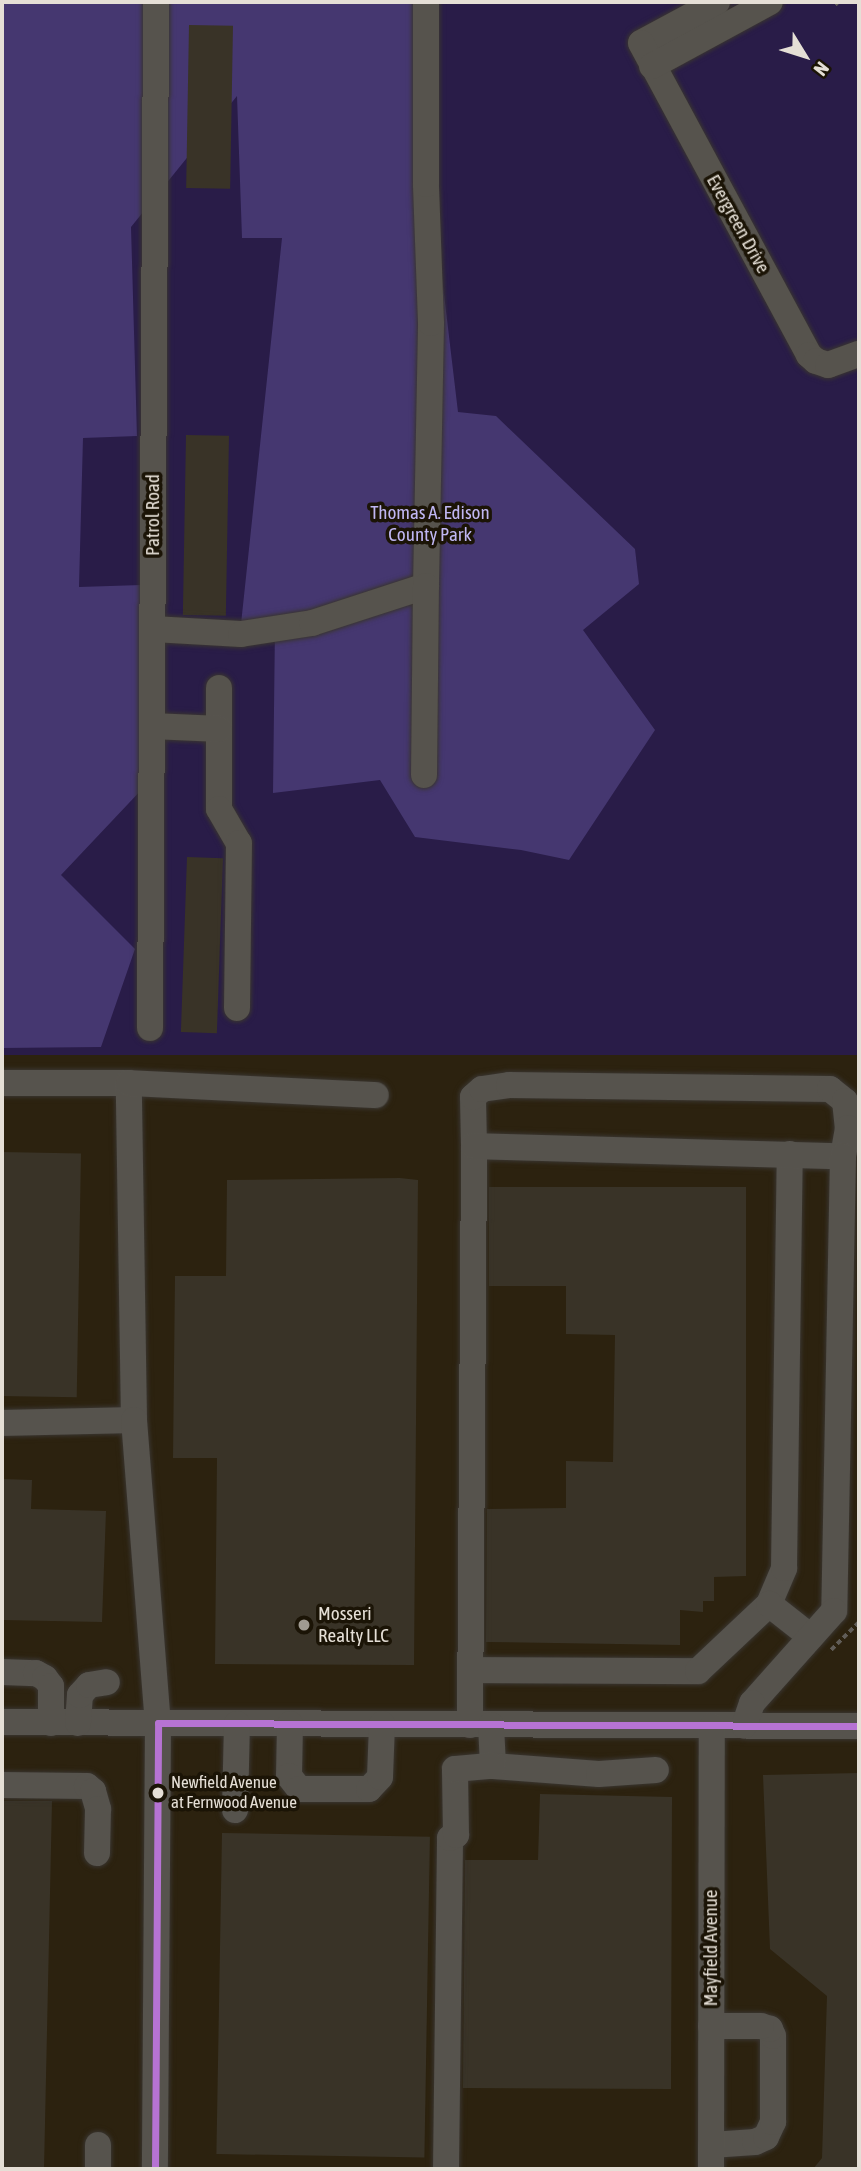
<!DOCTYPE html>
<html>
<head>
<meta charset="utf-8">
<style>
	body { margin:0 }
	#map { position:relative; width:861px; height:2171px; overflow:hidden; background:#201c13; font-family:"Asap Condensed",sans-serif }
	div>[style] { position:absolute }
	.built>* { inset:0; background:#2c220f; transform-origin:0 0 }
	.green>* { inset:0; background:#291c48; transform-origin:0 0 }
	.forest>* { inset:0; background:#453770 }
	.building>* { inset:0; background:#393327; transform-origin:0 0 }
	.path>* { height:3.5px; margin-top:-1.75px; transform-origin:0; background:repeating-linear-gradient(90deg,#615d58 0 5px,transparent 0 8.5px) }
	.roads { filter:drop-shadow(0 0 2px #393530) drop-shadow(0 0 2px #393530) }
	.minor>* { height:26px; margin:-13px; padding:0 13px; transform-origin:13px; border-radius:13px; background:#56534d }
	.bus-1>* { height:7px; margin:-3.5px; padding:0 3.5px; transform-origin:3.5px; border-radius:3.5px; background:#b673d3 }
	.dots>* { width:19px; height:19px; translate:-50% -50%; box-sizing:border-box; border:4px solid #1b1406; border-radius:50% }
	span { translate:-50% -50%; white-space:nowrap; text-align:center; line-height:1.15; -webkit-text-stroke:7px #1b1406; paint-order:stroke }
	.bus-label { font-size:17px; color:#e5dfd6 }
	.left { translate:0 -50%; text-align:left }
	.street-label { font-size:19px; color:#e5dfd6 }
	.park-label { font-size:19px; color:#c0b7f3 }
	.poi-label { font-size:19px; color:#e5dfd6 }
	.frame { position:absolute; inset:0; border:4px solid #e5dfd6; pointer-events:none }
	.north { position:absolute; left:770px; top:21px; width:70px; height:70px; -webkit-text-stroke:5px #1b1406; paint-order:stroke; rotate:128deg; font-size:19px; font-weight:700; line-height:28px; text-align:center; color:#e5dfd6 }
	.north::after { content:''; display:block; margin:auto; width:24px; height:32px; background:#e5dfd6; clip-path:polygon(50% 0,100% 100%,50% 72%,0 100%) }
</style>
</head>
<body>
<div id="map">
	<div class="built">
		<div style="left:859px;top:1046px;width:1123px;height:857px;rotate:90deg"></div>
	</div>
	<div class="green">
		<div style="left:2px;top:2px;width:857px;height:1053px"></div>
	</div>
	<div class="forest">
		<div style="clip-path:polygon(2px 2px,431px 2px,429px 168px,458px 412px,496px 416px,635px 549px,639px 584px,583px 630px,655px 730px,569px 860px,521px 850px,415px 837px,380px 780px,273px 793px,275px 625px,241px 624px,282px 238px,242px 238px,237px 96px,131px 227px,137px 436px,83px 438px,79px 587px,141px 585px,145px 786px,61px 875px,135px 949px,101px 1047px,2px 1048px)"></div>
	</div>
	<div class="building">
		<div style="left:189px;top:25px;width:44px;height:163px;rotate:1deg"></div>
		<div style="left:186px;top:435px;width:43px;height:180px;rotate:1deg"></div>
		<div style="left:187px;top:857px;width:36px;height:175px;rotate:2deg"></div>
		<div style="left:2px;top:1152px;width:79px;height:244px;rotate:1deg"></div>
		<div style="clip-path:polygon(400px 1178px,418px 1180px,414px 1665px,215px 1664px,217px 1458px,173px 1458px,175px 1276px,226px 1276px,227px 1180px)"></div>
		<div style="clip-path:polygon(489px 1187px,746px 1187px,746px 1576px,714px 1577px,714px 1601px,703px 1601px,703px 1612px,680px 1610px,680px 1645px,486px 1642px,487px 1509px,566px 1508px,566px 1461px,613px 1462px,615px 1335px,566px 1334px,566px 1286px,489px 1286px)"></div>
		<div style="clip-path:polygon(2px 1479px,32px 1480px,31px 1509px,106px 1511px,102px 1622px,2px 1620px)"></div>
		<div style="clip-path:polygon(859px 1773px,859px 2169px,813px 2169px,822px 2158px,827px 1996px,770px 1949px,763px 1775px)"></div>
		<div style="clip-path:polygon(540px 1794px,672px 1797px,671px 2089px,463px 2088px,465px 1860px,538px 1860px)"></div>
		<div style="clip-path:polygon(2px 1801px,52px 1801px,44px 2169px,2px 2169px)"></div>
		<div style="left:222px;top:1833px;width:208px;height:321px;rotate:1deg"></div>
	</div>
	<div class="path">
		<div style="left:835px;top:5px;width:4px;rotate:-45deg"></div>
		<div style="left:831px;top:1650px;width:40px;rotate:-45deg"></div>
	</div>
	<div class="roads">
		<div class="minor">
			<div style="left:717px;top:2px;width:86px;rotate:151.7deg"></div>
			<div style="left:641px;top:43px;width:354px;rotate:61.7deg"></div>
			<div style="left:809px;top:355px;width:9px;rotate:41deg"></div>
			<div style="left:816px;top:361px;width:13px;rotate:18deg"></div>
			<div style="left:828px;top:365px;width:33px;rotate:-20deg"></div>
			<div style="left:652px;top:66px;width:134px;rotate:-28.5deg"></div>
			<div style="left:153px;top:629px;width:88px;rotate:3.3deg"></div>
			<div style="left:241px;top:634px;width:72px;rotate:-8.8deg"></div>
			<div style="left:312px;top:623px;width:120px;rotate:-18deg"></div>
			<div style="left:426px;top:586px;width:263px;rotate:-88.9deg"></div>
			<div style="left:431px;top:323px;width:139px;rotate:-92.1deg"></div>
			<div style="left:426px;top:184px;width:182px;rotate:-90deg"></div>
			<div style="left:219px;top:688px;width:121px;rotate:90deg"></div>
			<div style="left:219px;top:809px;width:39px;rotate:60deg"></div>
			<div style="left:239px;top:843px;width:165px;rotate:90.7deg"></div>
			<div style="left:153px;top:726px;width:66px;rotate:2.6deg"></div>
			<div style="left:424px;top:775px;width:189px;rotate:-89.4deg"></div>
			<div style="left:150px;top:1028px;width:1026px;rotate:-89.66deg"></div>
			<div style="left:2px;top:1083px;width:127px"></div>
			<div style="left:474px;top:1146px;width:49px;rotate:-91.2deg"></div>
			<div style="left:473px;top:1097px;width:12px;rotate:-42deg"></div>
			<div style="left:482px;top:1089px;width:27px;rotate:-8deg"></div>
			<div style="left:509px;top:1085px;width:321px;rotate:0.7deg"></div>
			<div style="left:830px;top:1089px;width:19px;rotate:39deg"></div>
			<div style="left:845px;top:1101px;width:27px;rotate:84deg"></div>
			<div style="left:848px;top:1128px;width:28px;rotate:100deg"></div>
			<div style="left:134px;top:1420px;width:337px;rotate:-90.9deg"></div>
			<div style="left:129px;top:1083px;width:247px;rotate:2.8deg"></div>
			<div style="left:2px;top:1423px;width:132px;rotate:-1.3deg"></div>
			<div style="left:134px;top:1420px;width:304px;rotate:85.5deg"></div>
			<div style="left:158px;top:1723px;width:446px;rotate:90.4deg"></div>
			<div style="left:769px;top:1604px;width:39px;rotate:-67deg"></div>
			<div style="left:784px;top:1568px;width:414px;rotate:-89.2deg"></div>
			<div style="left:470px;top:1670px;width:228px;rotate:0.3deg"></div>
			<div style="left:698px;top:1671px;width:98px;rotate:-43.3deg"></div>
			<div style="left:769px;top:1604px;width:53px;rotate:38.2deg"></div>
			<div style="left:2px;top:1672px;width:34px;rotate:2deg"></div>
			<div style="left:36px;top:1673px;width:10px;rotate:29deg"></div>
			<div style="left:45px;top:1678px;width:10px;rotate:53deg"></div>
			<div style="left:51px;top:1686px;width:37px;rotate:90deg"></div>
			<div style="left:2px;top:1722px;width:857px;rotate:0.27deg"></div>
			<div style="left:78px;top:1723px;width:28px;rotate:-86deg"></div>
			<div style="left:80px;top:1695px;width:13px;rotate:-48deg"></div>
			<div style="left:89px;top:1685px;width:18px;rotate:-9deg"></div>
			<div style="left:290px;top:1724px;width:52px;rotate:91.1deg"></div>
			<div style="left:289px;top:1776px;width:16px;rotate:52deg"></div>
			<div style="left:299px;top:1789px;width:70px"></div>
			<div style="left:369px;top:1789px;width:16px;rotate:-47deg"></div>
			<div style="left:380px;top:1777px;width:53px;rotate:-87.8deg"></div>
			<div style="left:470px;top:1725px;width:579px;rotate:-89.6deg"></div>
			<div style="left:474px;top:1146px;width:369px;rotate:1.6deg"></div>
			<div style="left:843px;top:1156px;width:455px;rotate:91.1deg"></div>
			<div style="left:834px;top:1611px;width:123px;rotate:131.7deg"></div>
			<div style="left:752px;top:1703px;width:24px;rotate:109deg"></div>
			<div style="left:491px;top:1725px;width:41px;rotate:87.2deg"></div>
			<div style="left:493px;top:1766px;width:106px;rotate:4.3deg"></div>
			<div style="left:599px;top:1774px;width:57px;rotate:-4deg"></div>
			<div style="left:2px;top:1785px;width:85px;rotate:0.7deg"></div>
			<div style="left:87px;top:1786px;width:8px;rotate:40deg"></div>
			<div style="left:93px;top:1791px;width:19px;rotate:74deg"></div>
			<div style="left:98px;top:1809px;width:44px;rotate:91.3deg"></div>
			<div style="left:235px;top:1810px;width:86px;rotate:-88.7deg"></div>
			<div style="left:711px;top:2145px;width:44px;rotate:-3.9deg"></div>
			<div style="left:755px;top:2142px;width:12px;rotate:-24deg"></div>
			<div style="left:766px;top:2137px;width:17px;rotate:-65deg"></div>
			<div style="left:773px;top:2122px;width:86px;rotate:-90deg"></div>
			<div style="left:773px;top:2036px;width:8px;rotate:-113deg"></div>
			<div style="left:770px;top:2029px;width:9px;rotate:-162deg"></div>
			<div style="left:761px;top:2026px;width:50px;rotate:180deg"></div>
			<div style="left:98px;top:2169px;width:24px;rotate:-90deg"></div>
			<div style="left:446px;top:2169px;width:331px;rotate:-89.3deg"></div>
			<div style="left:450px;top:1838px;width:7px;rotate:-27deg"></div>
			<div style="left:456px;top:1835px;width:66px;rotate:-90.9deg"></div>
			<div style="left:455px;top:1769px;width:38px;rotate:-5deg"></div>
			<div style="left:711px;top:2169px;width:443px;rotate:-89.9deg"></div>
		</div>
	</div>
	<div class="bus-1">
		<div style="left:158px;top:1723px;width:701px;rotate:0.25deg"></div>
		<div style="left:155px;top:2169px;width:446px;rotate:-89.6deg"></div>
	</div>
	<div class="dots">
		<div style="left:304px;top:1625px;background:#a09b92"></div>
		<div style="left:158px;top:1793px;background:#e5dfd6"></div>
	</div>
	<div class="bus-label">
		<span class="left" style="left:171px;top:1793px">Newfield Avenue<br>at Fernwood Avenue</span>
	</div>
	<div class="street-label">
		<span style="left:738px;top:224px;rotate:61deg">Evergreen Drive</span>
		<span style="left:153px;top:515px;rotate:-90deg">Patrol Road</span>
		<span style="left:711px;top:1948px;rotate:-90deg">Mayfield Avenue</span>
	</div>
	<div class="park-label">
		<span style="left:430px;top:524px">Thomas A. Edison<br>County Park</span>
	</div>
	<div class="poi-label">
		<span class="left" style="left:318px;top:1625px">Mosseri<br>Realty LLC</span>
	</div>
	<div class="frame"></div>
	<div class="north">N</div>
</div>
</body>
</html>
